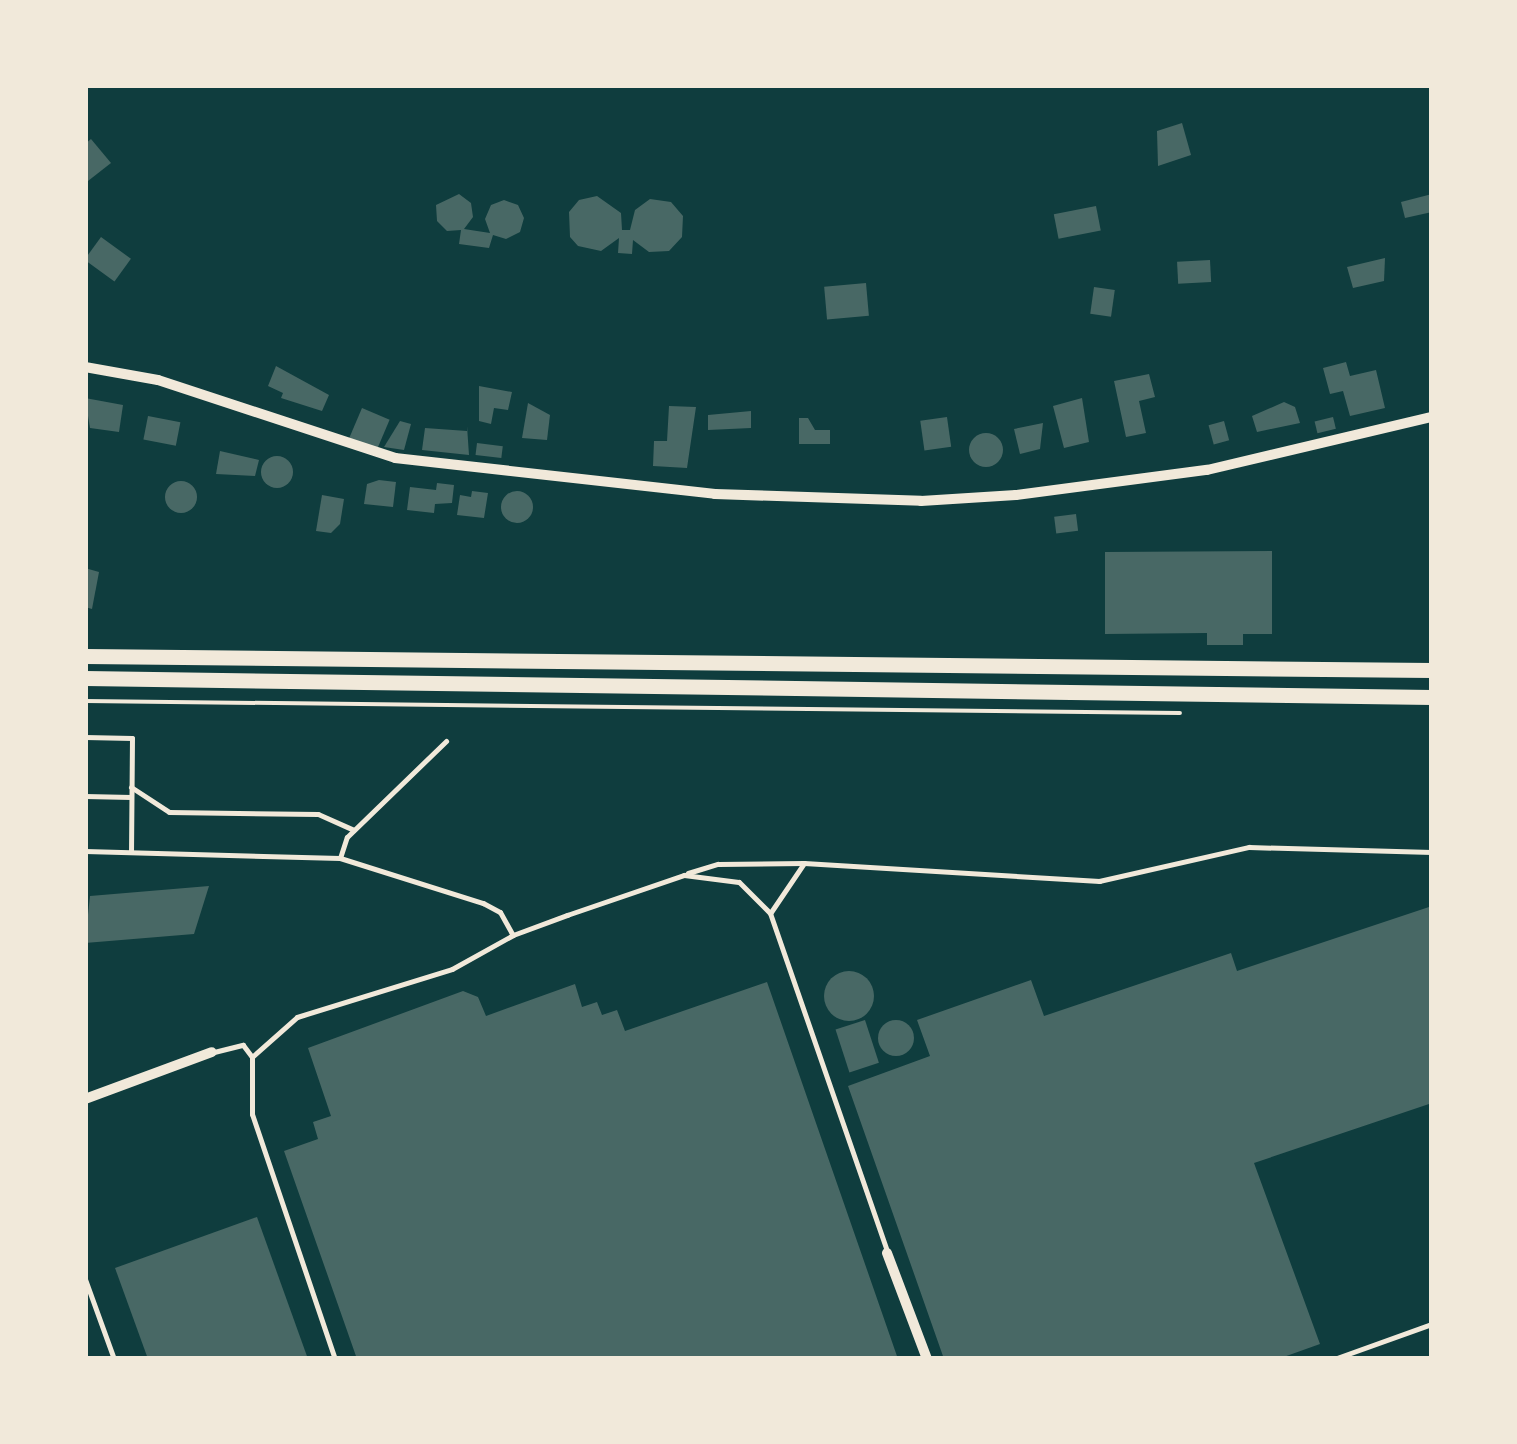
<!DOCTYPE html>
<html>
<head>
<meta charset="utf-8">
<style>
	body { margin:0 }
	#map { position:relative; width:1517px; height:1444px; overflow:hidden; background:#0f3d3e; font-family:"Titillium Web",sans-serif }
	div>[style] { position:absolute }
	.building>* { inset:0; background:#486865; transform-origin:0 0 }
	.round { border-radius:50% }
	.path>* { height:4px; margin:-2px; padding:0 2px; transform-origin:2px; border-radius:2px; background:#f1e9da }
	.service>* { height:5px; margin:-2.5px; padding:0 2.5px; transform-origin:2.5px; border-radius:2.5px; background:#f1e9da }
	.minor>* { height:10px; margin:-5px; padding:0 5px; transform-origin:5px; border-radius:5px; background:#f1e9da }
	.primary>* { height:15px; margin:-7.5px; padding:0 7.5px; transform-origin:7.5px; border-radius:7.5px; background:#f1e9da }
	span { translate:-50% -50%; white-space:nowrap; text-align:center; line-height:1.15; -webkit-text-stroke:8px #f1e9da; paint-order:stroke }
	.frame { position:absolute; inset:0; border:88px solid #f1e9da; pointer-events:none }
</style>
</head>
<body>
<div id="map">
	<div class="building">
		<div style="clip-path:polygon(1182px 123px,1191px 155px,1158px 166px,1157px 131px)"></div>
		<div style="clip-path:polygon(91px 139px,111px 163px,88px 181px,85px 144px)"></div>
		<div style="clip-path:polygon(459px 194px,471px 203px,473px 217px,464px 229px,490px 233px,485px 219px,491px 205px,504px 200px,518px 205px,524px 218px,520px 232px,506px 239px,493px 235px,489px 248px,459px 244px,461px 230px,447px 231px,437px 221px,436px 205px)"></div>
		<div style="clip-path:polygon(1432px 194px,1432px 212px,1405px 218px,1401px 202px)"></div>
		<div style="clip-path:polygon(597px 196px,621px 213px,622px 230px,630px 230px,635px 210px,650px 199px,671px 202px,683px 216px,682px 237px,669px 251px,649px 252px,633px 240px,632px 254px,618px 253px,619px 238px,601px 251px,578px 246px,570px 237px,569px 212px,579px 200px)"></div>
		<div style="left:1096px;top:206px;width:25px;height:43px;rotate:79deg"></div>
		<div style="left:101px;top:237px;width:37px;height:28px;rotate:36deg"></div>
		<div style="clip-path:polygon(1385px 258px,1384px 281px,1353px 288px,1347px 267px)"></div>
		<div style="left:1210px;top:260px;width:22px;height:33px;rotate:87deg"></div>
		<div style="left:866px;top:283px;width:33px;height:42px;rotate:85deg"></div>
		<div style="left:1094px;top:287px;width:21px;height:27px;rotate:8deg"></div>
		<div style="clip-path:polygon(1346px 362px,1350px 376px,1376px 370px,1385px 408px,1350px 416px,1343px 391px,1330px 394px,1323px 368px)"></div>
		<div style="clip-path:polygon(276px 366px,329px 395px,322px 411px,281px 398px,283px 393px,268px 386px)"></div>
		<div style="clip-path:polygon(1149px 374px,1155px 397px,1139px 401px,1146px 433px,1126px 437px,1114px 381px)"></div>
		<div style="clip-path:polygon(479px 386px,512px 392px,508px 410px,494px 408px,491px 424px,479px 421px)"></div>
		<div style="clip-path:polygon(85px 398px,123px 405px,119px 432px,90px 428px)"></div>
		<div style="clip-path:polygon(1082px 398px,1089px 442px,1064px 448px,1053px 406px)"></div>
		<div style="clip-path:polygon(1284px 402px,1295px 407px,1300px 423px,1257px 432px,1252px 416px)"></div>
		<div style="clip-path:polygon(528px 403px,550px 415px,547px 440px,522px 438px)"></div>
		<div style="clip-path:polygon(669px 406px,696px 407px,687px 468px,653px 466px,654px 441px,667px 441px)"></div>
		<div style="left:362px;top:408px;width:30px;height:34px;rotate:23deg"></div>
		<div style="clip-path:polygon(751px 411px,751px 428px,708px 430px,708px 415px)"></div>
		<div style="left:148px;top:416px;width:33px;height:24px;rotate:11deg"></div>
		<div style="left:947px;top:417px;width:30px;height:27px;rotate:82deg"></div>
		<div style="left:1333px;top:417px;width:12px;height:19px;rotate:76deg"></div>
		<div style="clip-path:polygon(799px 418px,808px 418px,815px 430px,830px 430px,830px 444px,799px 444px)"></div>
		<div style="clip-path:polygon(400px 421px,411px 424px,404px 450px,384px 447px)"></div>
		<div style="left:1224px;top:421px;width:20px;height:16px;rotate:75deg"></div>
		<div style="clip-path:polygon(1043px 423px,1040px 449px,1020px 454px,1014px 429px)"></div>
		<div style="clip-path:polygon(467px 426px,469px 455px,422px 450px,425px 428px,467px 431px)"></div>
		<div class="round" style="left:969px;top:433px;width:34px;height:34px"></div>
		<div style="left:477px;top:443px;width:26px;height:12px;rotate:7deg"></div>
		<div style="clip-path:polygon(220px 451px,259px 460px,255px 476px,216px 474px)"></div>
		<div class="round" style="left:261px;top:456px;width:32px;height:32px"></div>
		<div style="clip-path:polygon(379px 480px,396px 482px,393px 507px,364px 504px,367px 484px)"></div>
		<div class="round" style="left:165px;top:481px;width:32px;height:32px"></div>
		<div style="clip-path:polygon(437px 483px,454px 485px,452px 503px,435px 504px,434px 513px,407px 510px,410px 487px,436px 490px)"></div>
		<div class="round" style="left:501px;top:491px;width:32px;height:32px"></div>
		<div style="clip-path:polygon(472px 491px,488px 493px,484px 518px,457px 515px,460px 495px,471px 497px)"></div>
		<div style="clip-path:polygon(322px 495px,344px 499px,340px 524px,331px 533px,316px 531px)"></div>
		<div style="left:1076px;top:514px;width:17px;height:22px;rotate:83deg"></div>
		<div style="clip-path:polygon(1272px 551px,1272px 634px,1243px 634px,1243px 645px,1207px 645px,1207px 633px,1105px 634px,1105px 552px)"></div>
		<div style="clip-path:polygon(85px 568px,99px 572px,92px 609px,85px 607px)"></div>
		<div style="clip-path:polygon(209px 886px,194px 934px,85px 943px,90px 896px)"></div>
		<div style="clip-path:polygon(1432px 906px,1432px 1103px,1254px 1163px,1320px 1344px,1278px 1359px,944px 1359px,848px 1086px,930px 1056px,917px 1020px,1031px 980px,1044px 1016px,1231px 953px,1237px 971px)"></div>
		<div class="round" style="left:824px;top:971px;width:50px;height:50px"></div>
		<div style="clip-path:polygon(767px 982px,898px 1359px,357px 1359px,284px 1151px,318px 1139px,313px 1122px,331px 1116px,308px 1048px,463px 991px,478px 997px,486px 1016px,575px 984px,582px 1007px,597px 1002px,602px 1015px,617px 1010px,625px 1031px)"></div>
		<div style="left:865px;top:1020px;width:45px;height:31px;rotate:72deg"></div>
		<div class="round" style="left:878px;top:1020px;width:36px;height:36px"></div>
		<div style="clip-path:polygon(257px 1217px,308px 1359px,148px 1359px,115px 1268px)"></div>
	</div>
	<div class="path">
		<div style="left:85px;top:701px;width:1095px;rotate:0.63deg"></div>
	</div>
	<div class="service">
		<div style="left:85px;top:737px;width:47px;rotate:1.2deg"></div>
		<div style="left:132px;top:738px;width:113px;rotate:90.5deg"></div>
		<div style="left:131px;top:787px;width:45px;rotate:33.3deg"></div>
		<div style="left:169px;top:812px;width:149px;rotate:0.8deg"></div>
		<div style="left:318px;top:814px;width:39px;rotate:24deg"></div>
		<div style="left:85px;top:796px;width:46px;rotate:1.2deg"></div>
		<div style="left:85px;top:851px;width:255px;rotate:1.6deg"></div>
		<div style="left:340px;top:858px;width:150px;rotate:17.5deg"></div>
		<div style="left:483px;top:903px;width:19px;rotate:28deg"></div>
		<div style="left:500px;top:912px;width:26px;rotate:61deg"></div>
		<div style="left:340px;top:858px;width:22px;rotate:-72deg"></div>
		<div style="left:347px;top:837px;width:138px;rotate:-44.1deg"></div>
		<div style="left:688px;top:873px;width:31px;rotate:-17deg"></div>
		<div style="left:718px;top:864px;width:86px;rotate:-0.7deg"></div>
		<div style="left:771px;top:912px;width:59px;rotate:-56deg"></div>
		<div style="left:804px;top:863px;width:296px;rotate:3.5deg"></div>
		<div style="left:1099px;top:881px;width:154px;rotate:-12.8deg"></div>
		<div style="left:1249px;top:847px;width:183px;rotate:1.6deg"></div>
		<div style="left:214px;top:1052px;width:30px;rotate:-14deg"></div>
		<div style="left:243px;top:1045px;width:15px;rotate:53deg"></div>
		<div style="left:252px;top:1057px;width:57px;rotate:90deg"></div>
		<div style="left:252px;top:1114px;width:259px;rotate:71.3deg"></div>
		<div style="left:252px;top:1057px;width:60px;rotate:-41.6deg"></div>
		<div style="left:297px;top:1017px;width:162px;rotate:-17.2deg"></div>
		<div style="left:452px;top:969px;width:70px;rotate:-29.1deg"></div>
		<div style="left:513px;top:935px;width:58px;rotate:-20.3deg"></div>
		<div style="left:567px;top:915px;width:124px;rotate:-18.9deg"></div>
		<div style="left:684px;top:875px;width:55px;rotate:7.3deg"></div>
		<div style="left:739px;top:882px;width:44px;rotate:45deg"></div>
		<div style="left:770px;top:913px;width:358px;rotate:70.9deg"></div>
		<div style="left:85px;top:1279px;width:85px;rotate:70.1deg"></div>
		<div style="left:1334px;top:1359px;width:104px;rotate:-19.7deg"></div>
	</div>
	<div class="minor">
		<div style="left:85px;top:367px;width:74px;rotate:10.1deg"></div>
		<div style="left:158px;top:380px;width:250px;rotate:18.2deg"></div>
		<div style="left:395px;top:458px;width:322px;rotate:6.4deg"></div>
		<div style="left:715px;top:494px;width:206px;rotate:1.9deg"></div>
		<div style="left:921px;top:501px;width:95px;rotate:-3.6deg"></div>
		<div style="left:1016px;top:495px;width:193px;rotate:-7.5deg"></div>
		<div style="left:1207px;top:470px;width:231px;rotate:-13.3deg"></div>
		<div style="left:85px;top:1099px;width:135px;rotate:-20.3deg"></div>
		<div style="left:887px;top:1253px;width:113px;rotate:69.3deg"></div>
	</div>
	<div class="primary">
		<div style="left:85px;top:656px;width:1347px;rotate:0.6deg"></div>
		<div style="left:85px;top:678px;width:1347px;rotate:0.81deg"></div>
	</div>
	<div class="frame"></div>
</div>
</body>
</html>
